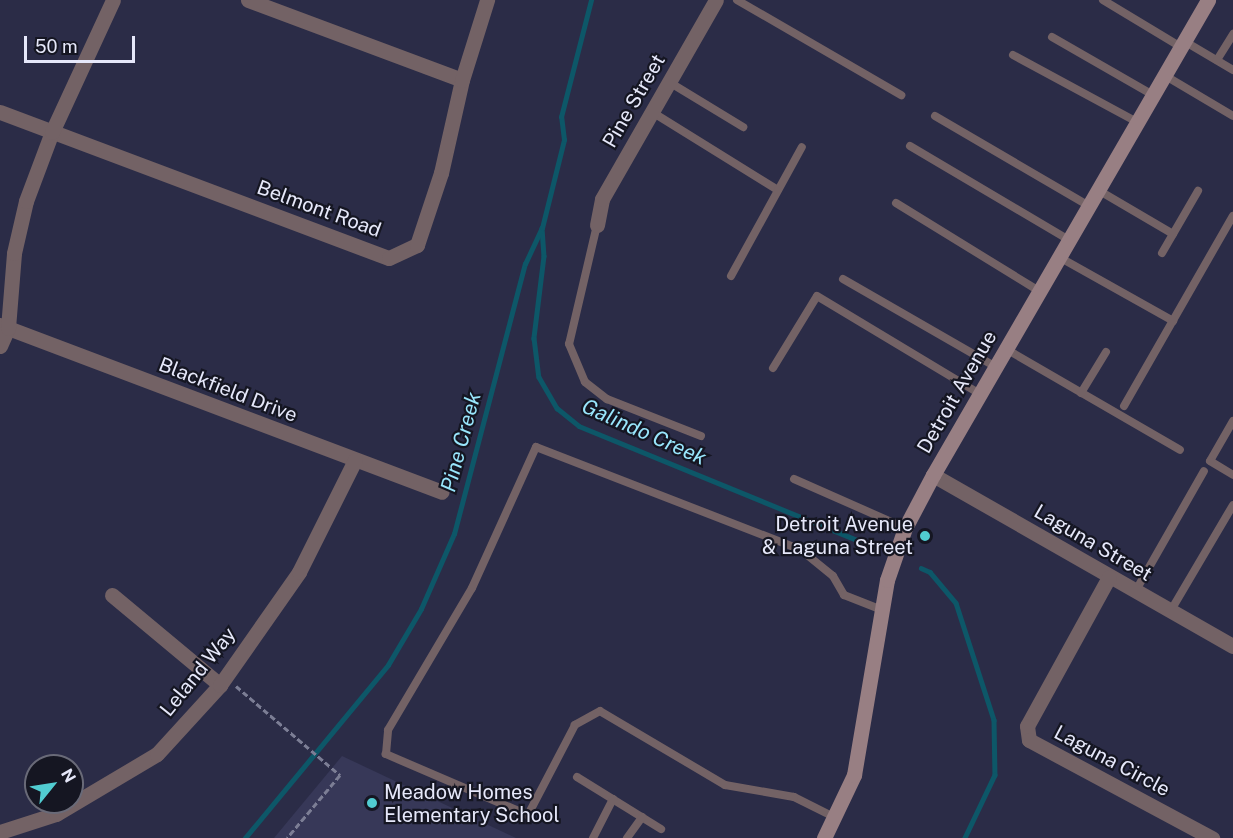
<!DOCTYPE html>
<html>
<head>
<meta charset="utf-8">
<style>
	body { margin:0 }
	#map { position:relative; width:1233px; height:838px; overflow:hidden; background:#2b2c47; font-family:"Public Sans",sans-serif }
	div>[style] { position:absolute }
	.built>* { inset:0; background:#373858 }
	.stream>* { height:4.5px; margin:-2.25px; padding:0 2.25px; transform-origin:2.25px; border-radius:2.25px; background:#0d5768 }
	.path>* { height:3px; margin-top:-1.5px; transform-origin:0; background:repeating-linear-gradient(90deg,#7c7e95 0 6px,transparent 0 9px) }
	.lane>* { height:8px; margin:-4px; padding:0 4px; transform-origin:4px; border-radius:4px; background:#736265 }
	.street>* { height:15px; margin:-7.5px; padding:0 7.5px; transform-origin:7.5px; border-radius:7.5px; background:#736265 }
	.secondary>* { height:15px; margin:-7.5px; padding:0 7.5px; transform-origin:7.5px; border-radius:7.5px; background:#987f83 }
	.dots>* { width:16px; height:16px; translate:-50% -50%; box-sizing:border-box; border:3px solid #151622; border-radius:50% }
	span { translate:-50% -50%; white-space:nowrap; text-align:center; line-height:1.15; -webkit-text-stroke:4.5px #151622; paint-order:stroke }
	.street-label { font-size:20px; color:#e6e8fa }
	.poi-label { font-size:20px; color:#e6e8fa }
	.right { translate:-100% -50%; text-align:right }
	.left { translate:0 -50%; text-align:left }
	.water-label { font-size:21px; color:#99e6fc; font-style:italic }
	.north { position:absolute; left:24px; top:754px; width:60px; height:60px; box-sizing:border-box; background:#151622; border:2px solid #696a78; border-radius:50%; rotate:60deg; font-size:16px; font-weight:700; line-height:24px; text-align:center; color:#e6e8fa }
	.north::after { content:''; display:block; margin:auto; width:21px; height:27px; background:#51ccd1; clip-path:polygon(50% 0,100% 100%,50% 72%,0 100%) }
	.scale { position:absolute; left:24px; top:36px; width:111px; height:27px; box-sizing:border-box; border:3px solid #e6e8fa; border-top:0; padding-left:8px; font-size:18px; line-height:21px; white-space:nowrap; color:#e6e8fa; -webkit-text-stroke:4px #151622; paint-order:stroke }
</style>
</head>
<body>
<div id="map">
	<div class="built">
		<div style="clip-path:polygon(342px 756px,516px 838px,274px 838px)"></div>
	</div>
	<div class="stream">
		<div style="left:542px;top:228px;width:28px;rotate:86deg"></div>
		<div style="left:544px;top:256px;width:83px;rotate:97deg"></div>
		<div style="left:534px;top:338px;width:39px;rotate:83deg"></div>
		<div style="left:539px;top:377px;width:36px;rotate:60deg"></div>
		<div style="left:557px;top:408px;width:28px;rotate:39deg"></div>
		<div style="left:579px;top:426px;width:303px;rotate:22.3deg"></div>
		<div style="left:921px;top:568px;width:10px;rotate:24deg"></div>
		<div style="left:930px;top:572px;width:40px;rotate:50deg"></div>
		<div style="left:956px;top:603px;width:123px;rotate:72deg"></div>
		<div style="left:994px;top:720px;width:55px;rotate:89deg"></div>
		<div style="left:995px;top:775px;width:70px;rotate:115.5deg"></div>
		<div style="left:245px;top:838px;width:224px;rotate:-50.4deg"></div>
		<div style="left:388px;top:665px;width:65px;rotate:-59.5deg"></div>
		<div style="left:421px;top:609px;width:82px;rotate:-66.3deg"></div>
		<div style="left:454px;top:534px;width:279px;rotate:-75.3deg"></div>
		<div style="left:525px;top:264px;width:40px;rotate:-65deg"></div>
		<div style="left:542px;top:228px;width:91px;rotate:-76deg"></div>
		<div style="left:564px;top:140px;width:23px;rotate:-97deg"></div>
		<div style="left:561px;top:117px;width:121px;rotate:-75.6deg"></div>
	</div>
	<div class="path">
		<div style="left:236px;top:686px;width:137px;rotate:40.6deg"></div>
		<div style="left:340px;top:775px;width:82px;rotate:130.1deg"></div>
	</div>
	<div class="lane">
		<div style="left:737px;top:0;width:190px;rotate:30.1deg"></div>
		<div style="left:1103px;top:0;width:91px;rotate:31.1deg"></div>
		<div style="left:1052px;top:37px;width:116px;rotate:29.9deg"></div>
		<div style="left:1184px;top:41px;width:57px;rotate:30.6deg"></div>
		<div style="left:1013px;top:55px;width:141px;rotate:28.4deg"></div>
		<div style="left:1217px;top:60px;width:31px;rotate:-58deg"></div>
		<div style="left:1164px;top:75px;width:80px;rotate:30.7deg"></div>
		<div style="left:669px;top:82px;width:87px;rotate:31.3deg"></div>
		<div style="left:652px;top:112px;width:148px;rotate:31.8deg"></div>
		<div style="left:935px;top:116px;width:178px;rotate:30.3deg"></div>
		<div style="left:910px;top:146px;width:185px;rotate:30.6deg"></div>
		<div style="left:1098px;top:190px;width:87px;rotate:30.4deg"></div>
		<div style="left:896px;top:203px;width:168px;rotate:31.6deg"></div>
		<div style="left:597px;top:225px;width:122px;rotate:103.2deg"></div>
		<div style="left:569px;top:344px;width:41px;rotate:67.2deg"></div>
		<div style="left:585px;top:382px;width:28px;rotate:38deg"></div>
		<div style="left:607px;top:399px;width:101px;rotate:21.5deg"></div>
		<div style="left:1162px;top:253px;width:72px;rotate:-59.9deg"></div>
		<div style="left:1059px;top:257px;width:131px;rotate:29.3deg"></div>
		<div style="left:731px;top:276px;width:147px;rotate:-61.2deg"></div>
		<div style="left:843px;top:279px;width:177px;rotate:29.9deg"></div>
		<div style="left:1006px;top:349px;width:201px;rotate:30.1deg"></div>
		<div style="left:773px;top:368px;width:84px;rotate:-58.6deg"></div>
		<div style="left:817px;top:296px;width:190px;rotate:31deg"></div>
		<div style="left:1081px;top:393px;width:48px;rotate:-58.6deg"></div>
		<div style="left:1124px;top:406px;width:219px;rotate:-60.2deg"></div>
		<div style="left:1233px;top:421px;width:46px;rotate:119.9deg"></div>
		<div style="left:1210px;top:461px;width:27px;rotate:31deg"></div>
		<div style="left:794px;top:479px;width:121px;rotate:23.8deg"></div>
		<div style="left:1135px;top:592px;width:139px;rotate:-60.3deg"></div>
		<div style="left:1170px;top:612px;width:124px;rotate:-59.5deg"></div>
		<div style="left:577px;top:777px;width:99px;rotate:31.8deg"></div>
		<div style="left:834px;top:817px;width:45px;rotate:-153.4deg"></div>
		<div style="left:794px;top:797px;width:70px;rotate:-170.1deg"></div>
		<div style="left:725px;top:785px;width:145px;rotate:-149.4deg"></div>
		<div style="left:600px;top:711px;width:29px;rotate:151deg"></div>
		<div style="left:575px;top:725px;width:102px;rotate:117.6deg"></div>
		<div style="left:528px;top:815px;width:155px;rotate:-156.8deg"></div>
		<div style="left:386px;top:754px;width:24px;rotate:-85deg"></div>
		<div style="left:388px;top:730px;width:165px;rotate:-59.4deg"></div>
		<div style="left:472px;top:588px;width:155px;rotate:-65.6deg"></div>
		<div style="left:536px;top:447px;width:284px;rotate:21.2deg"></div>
		<div style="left:801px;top:550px;width:41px;rotate:39.1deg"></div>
		<div style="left:833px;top:576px;width:22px;rotate:60deg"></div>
		<div style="left:844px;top:595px;width:41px;rotate:21.5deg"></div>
		<div style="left:593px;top:838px;width:44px;rotate:-62.9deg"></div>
		<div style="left:627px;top:838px;width:26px;rotate:-54deg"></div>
	</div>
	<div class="street">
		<div style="left:248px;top:0;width:228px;rotate:20.5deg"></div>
		<div style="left:0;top:112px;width:415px;rotate:20.6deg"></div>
		<div style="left:389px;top:258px;width:31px;rotate:-25deg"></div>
		<div style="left:417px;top:245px;width:76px;rotate:-71.6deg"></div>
		<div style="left:441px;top:173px;width:95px;rotate:-77.3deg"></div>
		<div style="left:462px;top:80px;width:84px;rotate:-72.6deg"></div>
		<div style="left:597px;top:225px;width:26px;rotate:-79deg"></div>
		<div style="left:602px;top:199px;width:229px;rotate:-60.2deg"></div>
		<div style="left:0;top:325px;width:472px;rotate:20.7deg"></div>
		<div style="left:0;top:346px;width:20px;rotate:-66deg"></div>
		<div style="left:8px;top:328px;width:75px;rotate:-85.4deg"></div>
		<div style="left:14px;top:253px;width:53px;rotate:-77deg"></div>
		<div style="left:26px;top:201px;width:74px;rotate:-69.4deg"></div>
		<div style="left:52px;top:132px;width:145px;rotate:-65.2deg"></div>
		<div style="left:933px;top:475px;width:345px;rotate:29.7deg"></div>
		<div style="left:1109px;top:577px;width:170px;rotate:118.8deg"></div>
		<div style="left:1027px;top:726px;width:14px;rotate:82deg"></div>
		<div style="left:1029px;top:740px;width:208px;rotate:28.2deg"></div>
		<div style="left:112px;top:595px;width:141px;rotate:39.8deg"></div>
		<div style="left:0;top:832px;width:59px;rotate:-17.8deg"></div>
		<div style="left:56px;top:814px;width:117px;rotate:-30.7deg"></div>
		<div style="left:157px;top:754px;width:93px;rotate:-47.6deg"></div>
		<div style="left:220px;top:685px;width:138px;rotate:-55deg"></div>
		<div style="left:299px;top:572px;width:125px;rotate:-63.4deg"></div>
	</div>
	<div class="secondary">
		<div style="left:824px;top:838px;width:70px;rotate:-64.5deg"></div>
		<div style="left:854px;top:775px;width:198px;rotate:-80.4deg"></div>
		<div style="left:887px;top:580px;width:55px;rotate:-70.9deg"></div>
		<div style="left:905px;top:528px;width:60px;rotate:-62.2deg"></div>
		<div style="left:933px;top:475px;width:549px;rotate:-59.93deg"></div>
	</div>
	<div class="dots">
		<div style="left:925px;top:536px;background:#51ccd1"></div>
		<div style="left:372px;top:803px;background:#51ccd1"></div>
	</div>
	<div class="street-label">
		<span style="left:634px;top:101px;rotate:-60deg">Pine Street</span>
		<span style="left:319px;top:209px;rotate:20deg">Belmont Road</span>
		<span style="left:228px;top:390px;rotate:21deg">Blackfield Drive</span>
		<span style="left:957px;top:392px;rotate:-60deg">Detroit Avenue</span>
		<span style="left:1093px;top:543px;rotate:30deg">Laguna Street</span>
		<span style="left:198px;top:672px;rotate:-51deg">Leland Way</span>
		<span style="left:1112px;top:761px;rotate:28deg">Laguna Circle</span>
	</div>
	<div class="poi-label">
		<span class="right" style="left:913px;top:536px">Detroit Avenue<br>&amp; Laguna Street</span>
		<span class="left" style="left:384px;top:804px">Meadow Homes<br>Elementary School</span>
	</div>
	<div class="water-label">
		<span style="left:644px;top:432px;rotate:24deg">Galindo Creek</span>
		<span style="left:461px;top:442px;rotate:-75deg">Pine Creek</span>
	</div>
	<div class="north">N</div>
	<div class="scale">50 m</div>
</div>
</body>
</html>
